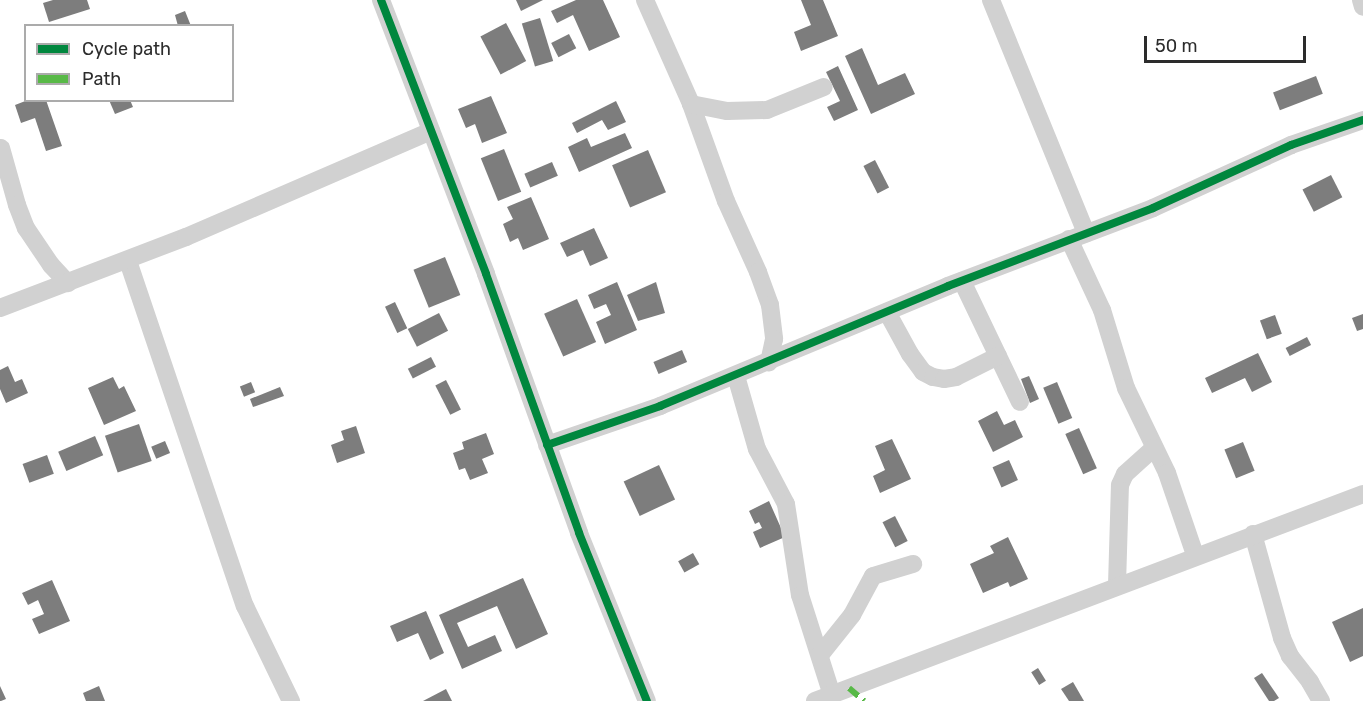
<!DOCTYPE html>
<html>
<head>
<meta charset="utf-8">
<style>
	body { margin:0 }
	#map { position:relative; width:1363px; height:701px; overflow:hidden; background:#fff; font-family:Rubik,sans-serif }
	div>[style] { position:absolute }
	.building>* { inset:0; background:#7d7d7d; transform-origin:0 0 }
	.street>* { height:18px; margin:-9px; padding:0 9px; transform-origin:9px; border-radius:9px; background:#d1d1d1 }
	.quiet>* { height:6px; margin-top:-3px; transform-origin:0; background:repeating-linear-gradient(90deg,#58b947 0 12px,transparent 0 18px) }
	.cycleway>* { height:8px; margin:-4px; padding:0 4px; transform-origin:4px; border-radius:4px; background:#00873e }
	span { translate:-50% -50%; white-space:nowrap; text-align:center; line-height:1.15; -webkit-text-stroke:6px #fff; paint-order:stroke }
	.legend { position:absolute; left:24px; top:24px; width:210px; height:78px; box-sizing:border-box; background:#fff; border:2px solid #ababab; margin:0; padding:8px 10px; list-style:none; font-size:18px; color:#2c2c2c }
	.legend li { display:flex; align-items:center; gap:12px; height:30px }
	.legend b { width:30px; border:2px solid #ababab }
	.scale { position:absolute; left:1144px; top:36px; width:162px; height:27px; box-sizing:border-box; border:3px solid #2c2c2c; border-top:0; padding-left:8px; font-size:18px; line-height:21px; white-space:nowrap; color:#2c2c2c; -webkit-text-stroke:4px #fff; paint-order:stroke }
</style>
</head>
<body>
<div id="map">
	<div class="building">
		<div style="clip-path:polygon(53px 0,87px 0,90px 9px,49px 22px,43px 3px)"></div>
		<div style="clip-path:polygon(516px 0,543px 0,521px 11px)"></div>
		<div style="clip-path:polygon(576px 0,603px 0,620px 37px,589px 51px,573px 15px,557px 23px,551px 11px)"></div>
		<div style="clip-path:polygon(801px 0,823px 0,838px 36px,801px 51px,794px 32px,811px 25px)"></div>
		<div style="clip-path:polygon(185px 11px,191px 26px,178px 26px,175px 15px)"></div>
		<div style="left:540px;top:18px;width:45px;height:19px;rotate:73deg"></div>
		<div style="left:506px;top:23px;width:43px;height:29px;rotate:62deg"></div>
		<div style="left:569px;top:34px;width:16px;height:20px;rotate:63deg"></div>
		<div style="clip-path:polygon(862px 48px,878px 85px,905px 73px,915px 94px,871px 114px,845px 56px)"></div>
		<div style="clip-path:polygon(838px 66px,858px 110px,834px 121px,827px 107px,840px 101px,826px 72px)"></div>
		<div style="left:1316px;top:76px;width:19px;height:46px;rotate:69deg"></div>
		<div style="clip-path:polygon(491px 96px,507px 133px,482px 143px,475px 124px,466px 128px,458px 109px)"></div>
		<div style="clip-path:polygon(28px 100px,46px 100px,62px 146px,46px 151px,35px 118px,21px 123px,15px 105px)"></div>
		<div style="clip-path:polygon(109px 100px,130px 100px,133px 107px,115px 114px)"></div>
		<div style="clip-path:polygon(616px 101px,626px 122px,608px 130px,602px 120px,577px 133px,572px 123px)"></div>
		<div style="clip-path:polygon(625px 133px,632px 148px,579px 172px,568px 147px,587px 138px,591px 147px)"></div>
		<div style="left:504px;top:149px;width:46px;height:25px;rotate:68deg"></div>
		<div style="left:648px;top:150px;width:46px;height:39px;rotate:67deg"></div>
		<div style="left:875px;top:160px;width:31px;height:13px;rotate:63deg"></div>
		<div style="left:552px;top:162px;width:15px;height:30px;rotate:67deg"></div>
		<div style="left:1331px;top:175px;width:25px;height:32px;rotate:63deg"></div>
		<div style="clip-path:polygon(531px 197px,549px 239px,523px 250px,518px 238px,510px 242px,503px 224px,513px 219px,507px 207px)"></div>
		<div style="clip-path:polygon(594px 228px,608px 258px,590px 266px,583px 250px,567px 257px,560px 243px)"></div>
		<div style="left:445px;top:257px;width:41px;height:34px;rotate:68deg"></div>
		<div style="clip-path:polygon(617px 282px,637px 330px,605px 344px,596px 322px,611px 315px,606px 304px,594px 309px,588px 295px)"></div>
		<div style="clip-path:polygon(656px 282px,665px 313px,638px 321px,627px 295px)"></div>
		<div style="left:577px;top:299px;width:47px;height:36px;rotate:66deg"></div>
		<div style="left:395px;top:302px;width:29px;height:11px;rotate:65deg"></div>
		<div style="left:439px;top:313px;width:20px;height:35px;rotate:63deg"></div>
		<div style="clip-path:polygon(1363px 314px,1363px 329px,1357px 331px,1352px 318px)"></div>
		<div style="left:1275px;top:315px;width:20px;height:16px;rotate:70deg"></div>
		<div style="left:1307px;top:337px;width:9px;height:24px;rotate:63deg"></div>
		<div style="left:682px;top:350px;width:13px;height:31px;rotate:67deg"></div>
		<div style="clip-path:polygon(1258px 353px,1272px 382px,1252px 392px,1245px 378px,1212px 393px,1205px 378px)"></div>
		<div style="left:431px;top:357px;width:11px;height:26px;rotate:63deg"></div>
		<div style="clip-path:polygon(8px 366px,15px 382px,22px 379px,28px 393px,6px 403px,0 389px,0 370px)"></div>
		<div style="clip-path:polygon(1029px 376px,1039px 399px,1030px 403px,1021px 379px)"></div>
		<div style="clip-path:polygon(113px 377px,119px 389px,124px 386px,136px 411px,104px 425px,88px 388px)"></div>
		<div style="left:446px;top:380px;width:33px;height:12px;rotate:63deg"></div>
		<div style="left:251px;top:382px;width:11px;height:12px;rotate:68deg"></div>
		<div style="left:1057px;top:382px;width:39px;height:15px;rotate:67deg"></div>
		<div style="clip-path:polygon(280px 387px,284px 396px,253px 407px,250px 399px)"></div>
		<div style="clip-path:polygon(997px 411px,1004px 425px,1015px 420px,1023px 437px,993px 452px,978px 421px)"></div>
		<div style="left:139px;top:424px;width:39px;height:36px;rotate:71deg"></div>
		<div style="clip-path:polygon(356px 426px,365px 453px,337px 463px,331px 445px,344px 440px,341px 431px)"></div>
		<div style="left:1079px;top:428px;width:44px;height:15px;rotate:66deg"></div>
		<div style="clip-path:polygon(486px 433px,494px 454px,482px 459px,488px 473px,470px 480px,465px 468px,459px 470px,453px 453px,464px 449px,462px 442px)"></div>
		<div style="left:95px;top:436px;width:21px;height:40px;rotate:67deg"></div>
		<div style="clip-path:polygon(892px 439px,911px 479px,880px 493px,873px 476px,885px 470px,875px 446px)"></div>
		<div style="left:165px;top:441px;width:13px;height:15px;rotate:67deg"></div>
		<div style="left:1243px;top:442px;width:31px;height:20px;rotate:68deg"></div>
		<div style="left:47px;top:455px;width:20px;height:26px;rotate:70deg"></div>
		<div style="left:1009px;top:460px;width:22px;height:18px;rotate:66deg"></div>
		<div style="left:659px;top:465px;width:38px;height:39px;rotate:65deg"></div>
		<div style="clip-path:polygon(769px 501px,785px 537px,760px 548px,753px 532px,762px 528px,759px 522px,755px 524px,749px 511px)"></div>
		<div style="left:895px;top:516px;width:28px;height:14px;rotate:63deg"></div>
		<div style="clip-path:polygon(1008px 537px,1028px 579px,1010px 587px,1008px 582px,983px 593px,970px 564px,994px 553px,990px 546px)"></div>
		<div style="left:693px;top:553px;width:13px;height:17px;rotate:61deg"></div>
		<div style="clip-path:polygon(523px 578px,548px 634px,516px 649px,497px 606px,457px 623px,468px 647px,495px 635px,502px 651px,462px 669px,439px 615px)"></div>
		<div style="clip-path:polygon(52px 580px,70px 621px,39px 634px,32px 619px,44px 614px,38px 600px,28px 605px,22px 593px)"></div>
		<div style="clip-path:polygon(1363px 608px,1363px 656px,1350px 662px,1332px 622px)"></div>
		<div style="clip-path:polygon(426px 611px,444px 653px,430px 660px,418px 633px,397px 642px,390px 626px)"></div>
		<div style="left:1038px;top:668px;width:15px;height:8px;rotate:58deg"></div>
		<div style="clip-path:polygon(1262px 673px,1279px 698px,1274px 701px,1269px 701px,1254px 678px)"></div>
		<div style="clip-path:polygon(1073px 682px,1084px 701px,1069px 701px,1061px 689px)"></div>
		<div style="clip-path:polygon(0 686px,6px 699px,1px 701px,0 701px)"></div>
		<div style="clip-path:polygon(99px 686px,105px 701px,86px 701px,83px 693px)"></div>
		<div style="clip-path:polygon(446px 689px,452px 701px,423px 701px)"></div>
	</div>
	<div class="street">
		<div style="left:381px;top:0;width:293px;rotate:69deg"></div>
		<div style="left:486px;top:274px;width:275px;rotate:70.2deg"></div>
		<div style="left:579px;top:533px;width:181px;rotate:68deg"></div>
		<div style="left:645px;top:0;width:114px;rotate:66.1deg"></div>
		<div style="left:691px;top:104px;width:103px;rotate:70.2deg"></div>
		<div style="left:726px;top:201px;width:78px;rotate:65.7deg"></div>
		<div style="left:758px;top:272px;width:35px;rotate:70deg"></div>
		<div style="left:770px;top:305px;width:34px;rotate:83deg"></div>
		<div style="left:774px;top:339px;width:24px;rotate:102deg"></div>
		<div style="left:991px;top:0;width:252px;rotate:67.8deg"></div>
		<div style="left:1361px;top:0;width:7px;rotate:74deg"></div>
		<div style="left:691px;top:104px;width:37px;rotate:11deg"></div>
		<div style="left:727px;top:111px;width:40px;rotate:-1.4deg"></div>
		<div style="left:767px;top:110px;width:61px;rotate:-22deg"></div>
		<div style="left:1px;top:148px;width:59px;rotate:74.3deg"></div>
		<div style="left:17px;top:205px;width:25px;rotate:69deg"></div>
		<div style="left:26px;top:228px;width:45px;rotate:56deg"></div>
		<div style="left:51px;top:265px;width:25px;rotate:47deg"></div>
		<div style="left:1069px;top:239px;width:78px;rotate:65.1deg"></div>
		<div style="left:1102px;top:310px;width:82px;rotate:72.9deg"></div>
		<div style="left:1126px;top:388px;width:94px;rotate:64.2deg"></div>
		<div style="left:1167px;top:473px;width:87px;rotate:71.1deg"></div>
		<div style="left:128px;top:261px;width:364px;rotate:71.3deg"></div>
		<div style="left:245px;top:606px;width:106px;rotate:64.2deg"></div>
		<div style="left:962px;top:281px;width:134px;rotate:64.4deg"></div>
		<div style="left:0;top:308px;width:199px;rotate:-20.9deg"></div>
		<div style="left:186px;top:237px;width:267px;rotate:-23.4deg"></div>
		<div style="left:887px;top:312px;width:48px;rotate:61.3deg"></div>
		<div style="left:910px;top:354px;width:22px;rotate:54deg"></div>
		<div style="left:923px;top:372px;width:11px;rotate:27deg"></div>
		<div style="left:933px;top:377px;width:11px;rotate:10deg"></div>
		<div style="left:944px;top:379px;width:12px;rotate:-9deg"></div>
		<div style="left:956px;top:377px;width:47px;rotate:-26.6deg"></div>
		<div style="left:736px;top:376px;width:76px;rotate:74deg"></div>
		<div style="left:757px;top:449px;width:62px;rotate:62.2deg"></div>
		<div style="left:786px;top:504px;width:92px;rotate:81.3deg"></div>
		<div style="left:800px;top:595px;width:105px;rotate:72.3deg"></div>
		<div style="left:547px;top:445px;width:120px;rotate:-19deg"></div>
		<div style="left:660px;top:406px;width:312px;rotate:-22.6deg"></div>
		<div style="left:948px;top:286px;width:219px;rotate:-20.8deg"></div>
		<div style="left:1153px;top:208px;width:152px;rotate:-24.5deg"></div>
		<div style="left:1291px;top:145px;width:76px;rotate:-19.1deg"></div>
		<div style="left:1253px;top:534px;width:108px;rotate:74.4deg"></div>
		<div style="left:1282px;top:638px;width:20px;rotate:66deg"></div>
		<div style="left:1290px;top:656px;width:33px;rotate:52deg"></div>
		<div style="left:1310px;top:682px;width:22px;rotate:60deg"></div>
		<div style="left:1117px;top:585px;width:100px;rotate:-88.3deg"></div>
		<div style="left:1120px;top:485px;width:12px;rotate:-66deg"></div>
		<div style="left:1125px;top:474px;width:39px;rotate:-42deg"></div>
		<div style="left:820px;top:655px;width:51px;rotate:-51.3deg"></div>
		<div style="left:852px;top:615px;width:44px;rotate:-61.7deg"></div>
		<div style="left:873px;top:576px;width:42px;rotate:-16.7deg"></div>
		<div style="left:815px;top:701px;width:586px;rotate:-20.69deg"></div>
	</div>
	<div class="quiet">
		<div style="left:849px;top:688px;width:20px;rotate:41deg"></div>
	</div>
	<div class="cycleway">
		<div style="left:381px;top:0;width:293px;rotate:69deg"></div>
		<div style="left:486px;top:274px;width:275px;rotate:70.2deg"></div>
		<div style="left:579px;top:533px;width:181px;rotate:68deg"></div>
		<div style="left:547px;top:445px;width:120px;rotate:-19deg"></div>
		<div style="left:660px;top:406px;width:312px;rotate:-22.6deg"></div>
		<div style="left:948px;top:286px;width:219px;rotate:-20.8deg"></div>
		<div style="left:1153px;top:208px;width:152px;rotate:-24.5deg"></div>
		<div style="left:1291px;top:145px;width:76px;rotate:-19.1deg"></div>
	</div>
	<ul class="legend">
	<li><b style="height:8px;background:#00873e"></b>Cycle path</li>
	<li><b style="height:8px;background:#58b947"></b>Path</li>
	</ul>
	<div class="scale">50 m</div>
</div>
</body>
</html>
